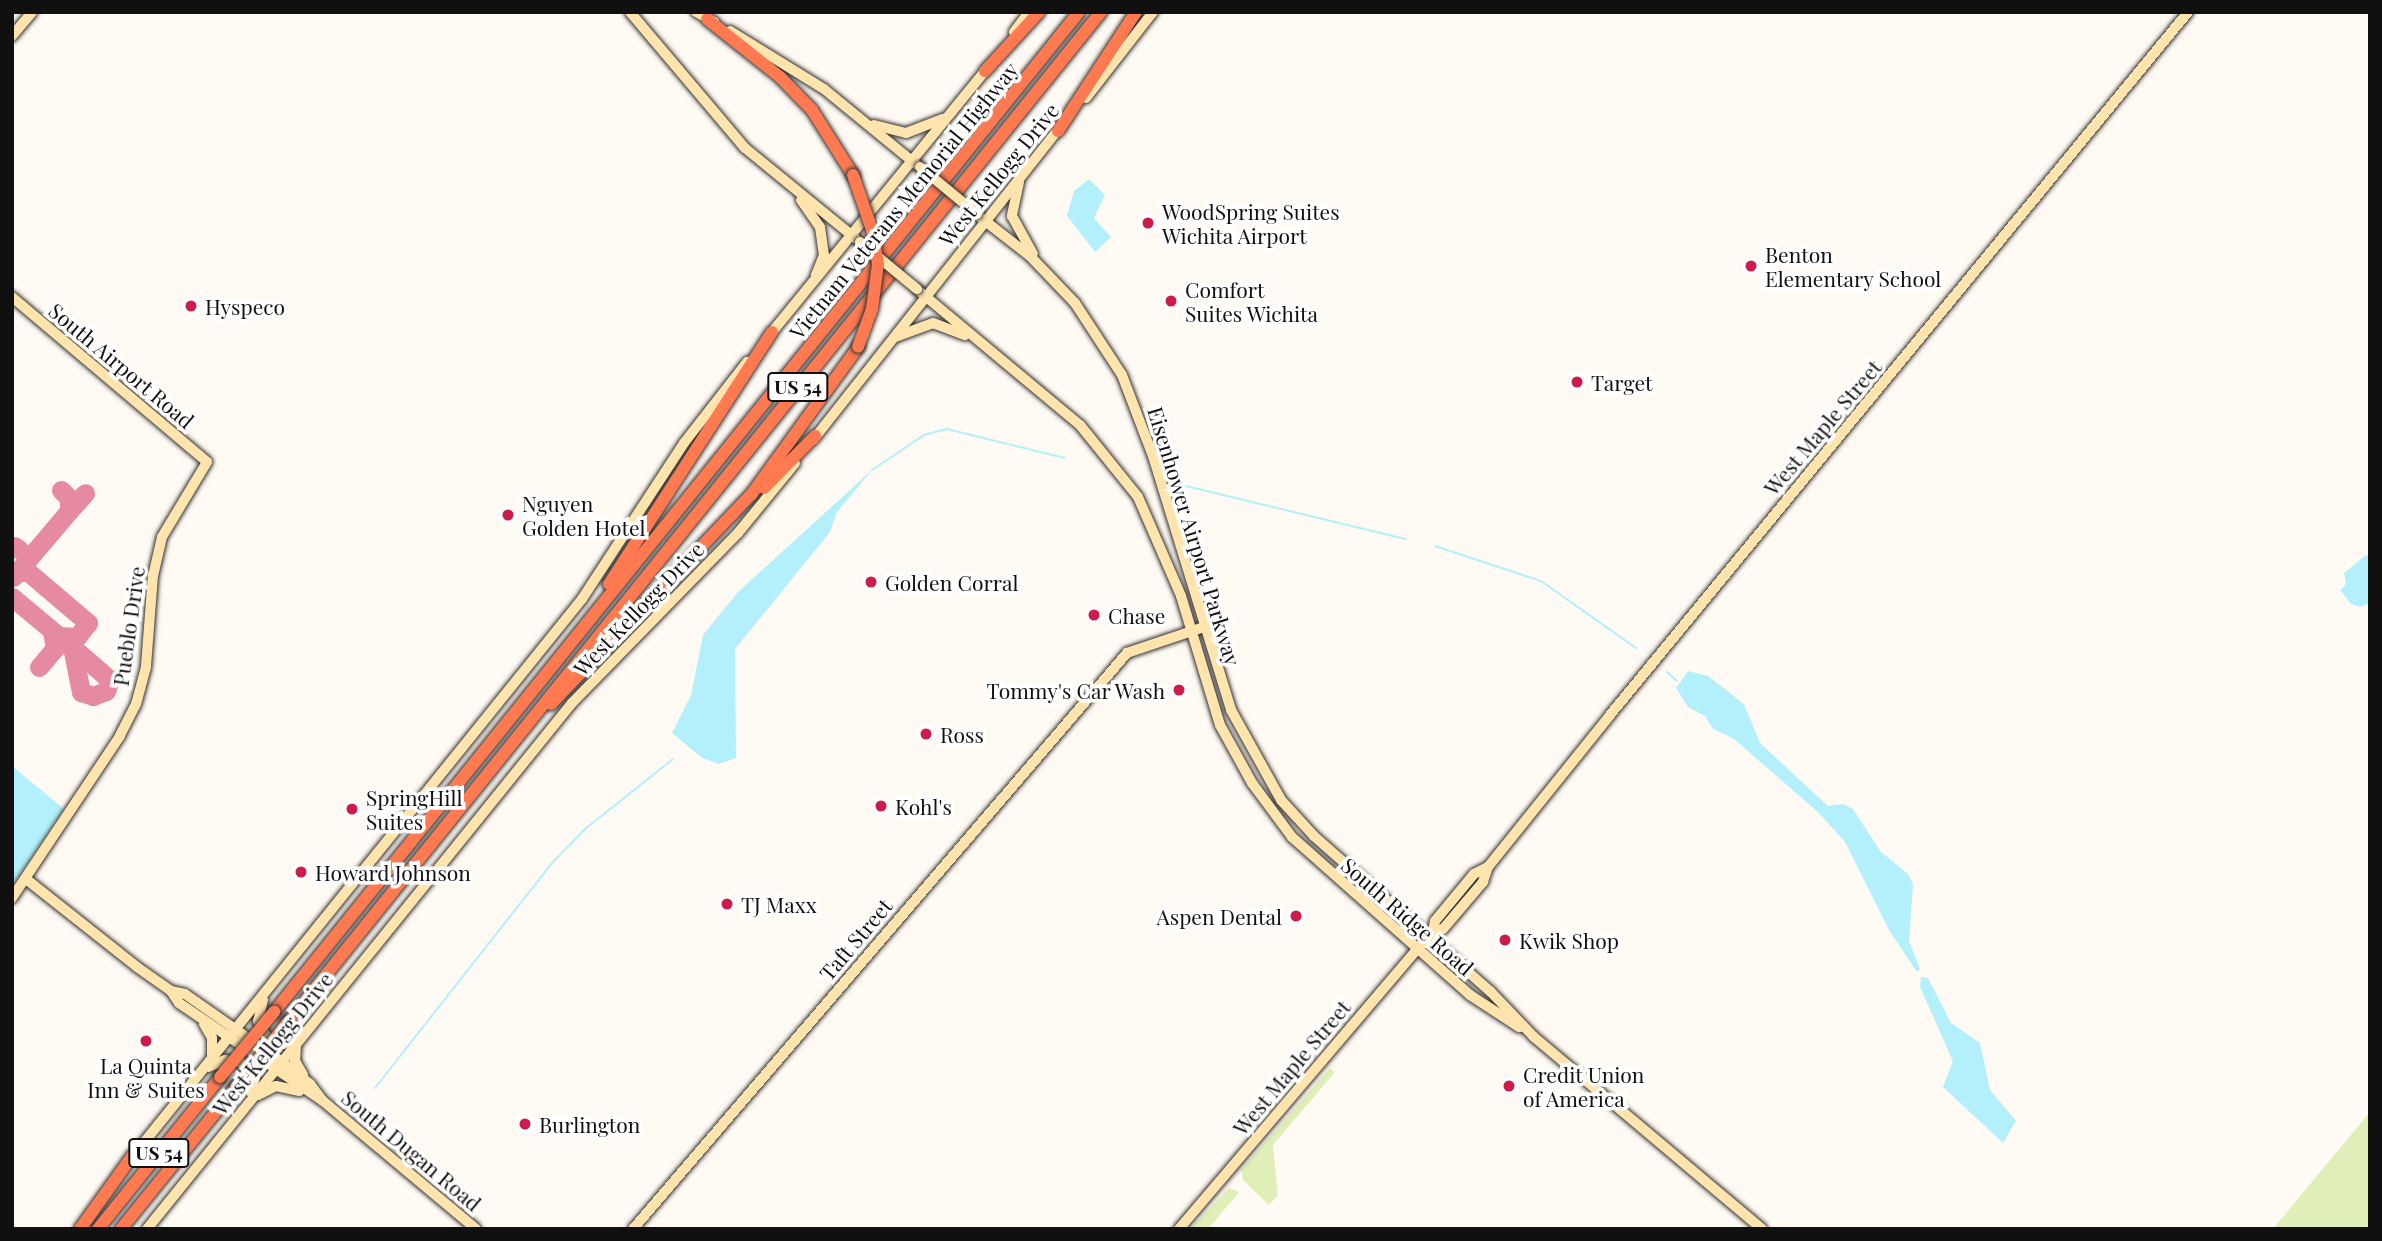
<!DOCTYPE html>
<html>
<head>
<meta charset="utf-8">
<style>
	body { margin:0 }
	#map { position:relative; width:2382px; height:1241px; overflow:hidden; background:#fffaf3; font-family:"Playfair Display",serif }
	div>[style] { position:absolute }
	.green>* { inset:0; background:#e0eeb8 }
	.water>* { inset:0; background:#b3f0fb }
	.stream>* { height:2px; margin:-1px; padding:0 1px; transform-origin:1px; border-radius:1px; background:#b3f0fb }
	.taxiway>* { height:19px; margin:-9.5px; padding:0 9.5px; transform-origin:9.5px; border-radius:9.5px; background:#e68a9f }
	.roads { filter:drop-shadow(0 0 2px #323232) drop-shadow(0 0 2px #323232) }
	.secondary>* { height:10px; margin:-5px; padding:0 5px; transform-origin:5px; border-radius:5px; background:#ffe4ae }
	.highway>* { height:12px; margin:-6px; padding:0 6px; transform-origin:6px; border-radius:6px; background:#ff7951 }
	.bridges { filter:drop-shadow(0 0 2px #323232) drop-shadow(0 0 2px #323232) }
	.secondary-bridge>* { height:10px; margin:-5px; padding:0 5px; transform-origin:5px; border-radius:5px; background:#ffe4ae }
	.highway-bridge>* { height:12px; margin:-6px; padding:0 6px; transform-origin:6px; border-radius:6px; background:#ff7951 }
	.dots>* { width:19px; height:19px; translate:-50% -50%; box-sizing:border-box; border:4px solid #fff; border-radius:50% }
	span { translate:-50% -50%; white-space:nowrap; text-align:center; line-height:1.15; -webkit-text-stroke:7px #fff; paint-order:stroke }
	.shield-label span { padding:2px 5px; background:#fff; border:2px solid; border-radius:5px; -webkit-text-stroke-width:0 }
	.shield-label { font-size:19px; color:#101010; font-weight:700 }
	.street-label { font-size:21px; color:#101010 }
	.poi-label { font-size:21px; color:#101010 }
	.left { translate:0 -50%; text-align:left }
	.right { translate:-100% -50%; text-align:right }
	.frame { position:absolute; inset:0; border:14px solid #101010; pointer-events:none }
</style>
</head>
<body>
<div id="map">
	<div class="green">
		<div style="clip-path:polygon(1330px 1068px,1335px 1072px,1273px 1145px,1278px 1195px,1269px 1205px,1243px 1180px,1241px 1170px)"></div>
		<div style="clip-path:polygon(2370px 1112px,2370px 1229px,2273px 1229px)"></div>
		<div style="clip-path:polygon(1229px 1188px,1239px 1192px,1208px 1229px,1190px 1229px)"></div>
	</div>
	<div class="water">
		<div style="clip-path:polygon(1089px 179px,1105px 195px,1094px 218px,1111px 237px,1095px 252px,1067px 216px,1074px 191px)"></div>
		<div style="clip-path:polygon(873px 469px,837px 512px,830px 532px,735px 649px,736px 758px,719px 764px,702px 758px,672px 733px,691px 695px,703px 635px,738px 592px)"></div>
		<div style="clip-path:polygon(2366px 555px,2370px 557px,2370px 603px,2361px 607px,2351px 604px,2340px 590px,2346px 584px,2344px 573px)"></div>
		<div style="clip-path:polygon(1688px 671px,1708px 676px,1744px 704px,1760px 743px,1828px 806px,1843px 804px,1853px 809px,1880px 851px,1908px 874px,1913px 884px,1909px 941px,1920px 969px,1917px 972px,1889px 930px,1845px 842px,1819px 813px,1734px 739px,1713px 729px,1705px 716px,1688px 707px,1676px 688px)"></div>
		<div style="clip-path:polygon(12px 766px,64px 809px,12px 886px)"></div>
		<div style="clip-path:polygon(1921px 977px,1928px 978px,1951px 1023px,1980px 1043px,1990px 1090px,2016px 1121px,2003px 1143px,1943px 1087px,1953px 1061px,1920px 987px)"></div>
	</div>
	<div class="stream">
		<div style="left:872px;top:470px;width:63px;rotate:-33.9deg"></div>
		<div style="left:924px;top:435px;width:24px;rotate:-15deg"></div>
		<div style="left:947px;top:429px;width:121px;rotate:13.9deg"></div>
		<div style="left:1182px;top:485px;width:230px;rotate:13.6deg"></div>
		<div style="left:1435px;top:546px;width:112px;rotate:18.3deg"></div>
		<div style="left:1541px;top:581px;width:116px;rotate:35.2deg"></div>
		<div style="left:1667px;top:672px;width:13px;rotate:42deg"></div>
		<div style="left:375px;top:1088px;width:288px;rotate:-51.8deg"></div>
		<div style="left:553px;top:862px;width:46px;rotate:-45.9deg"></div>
		<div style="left:585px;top:829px;width:112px;rotate:-38.5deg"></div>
	</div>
	<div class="taxiway">
		<div style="left:61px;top:490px;width:11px;rotate:45deg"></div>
		<div style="left:69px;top:498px;width:13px;rotate:90deg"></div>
		<div style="left:69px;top:511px;width:24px;rotate:-48deg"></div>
		<div style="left:14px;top:546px;width:7px;rotate:34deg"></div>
		<div style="left:17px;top:573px;width:10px;rotate:-11deg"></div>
		<div style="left:27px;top:571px;width:80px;rotate:40.4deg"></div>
		<div style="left:88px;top:623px;width:18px;rotate:128deg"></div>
		<div style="left:77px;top:637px;width:18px;rotate:-177deg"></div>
		<div style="left:13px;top:577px;width:87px;rotate:-49.7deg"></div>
		<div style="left:12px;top:597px;width:78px;rotate:39.8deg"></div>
		<div style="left:72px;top:647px;width:46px;rotate:78.7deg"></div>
		<div style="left:81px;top:692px;width:13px;rotate:18deg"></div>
		<div style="left:93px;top:696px;width:14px;rotate:-21deg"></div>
		<div style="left:106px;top:691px;width:12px;rotate:-70deg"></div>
		<div style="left:110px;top:680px;width:50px;rotate:-139deg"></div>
		<div style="left:39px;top:667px;width:25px;rotate:-50deg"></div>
		<div style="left:55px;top:648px;width:17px;rotate:-100deg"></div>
	</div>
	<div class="roads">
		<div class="secondary">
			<div style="left:630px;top:12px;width:178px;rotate:49.8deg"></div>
			<div style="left:745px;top:148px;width:144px;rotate:39.3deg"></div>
			<div style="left:696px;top:12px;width:21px;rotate:29deg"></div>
			<div style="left:730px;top:31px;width:110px;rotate:31.7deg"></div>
			<div style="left:824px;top:89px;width:120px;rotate:39.3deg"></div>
			<div style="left:1014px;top:32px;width:25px;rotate:-53deg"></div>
			<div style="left:12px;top:36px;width:31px;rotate:-50deg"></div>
			<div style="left:1086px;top:98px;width:109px;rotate:-52.1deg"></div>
			<div style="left:874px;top:125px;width:33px;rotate:14deg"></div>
			<div style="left:906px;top:133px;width:40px;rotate:-21deg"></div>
			<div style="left:1019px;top:182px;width:35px;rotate:102deg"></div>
			<div style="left:1012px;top:216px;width:43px;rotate:61.1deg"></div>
			<div style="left:801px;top:200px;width:33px;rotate:55deg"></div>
			<div style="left:820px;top:227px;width:28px;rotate:82deg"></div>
			<div style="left:824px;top:255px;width:22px;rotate:112deg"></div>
			<div style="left:980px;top:217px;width:63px;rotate:38deg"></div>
			<div style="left:1030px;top:256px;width:65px;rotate:46.2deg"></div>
			<div style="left:1075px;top:303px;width:86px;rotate:56.9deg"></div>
			<div style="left:1122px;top:375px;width:87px;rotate:69.1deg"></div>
			<div style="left:1153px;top:456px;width:266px;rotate:72.9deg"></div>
			<div style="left:1231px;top:710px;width:103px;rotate:60.9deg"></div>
			<div style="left:1281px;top:800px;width:49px;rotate:47.5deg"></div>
			<div style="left:1314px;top:836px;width:235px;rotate:41.4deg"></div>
			<div style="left:1490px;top:991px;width:64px;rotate:46.3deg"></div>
			<div style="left:1534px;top:1037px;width:298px;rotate:40.1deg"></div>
			<div style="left:919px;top:291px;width:209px;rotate:39.8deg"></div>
			<div style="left:1080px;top:425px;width:92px;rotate:51.1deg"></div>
			<div style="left:1138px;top:497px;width:108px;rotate:66.5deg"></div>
			<div style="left:1181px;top:596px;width:135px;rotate:73.2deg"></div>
			<div style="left:1220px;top:725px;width:66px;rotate:61.1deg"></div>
			<div style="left:1252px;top:783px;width:67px;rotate:53.5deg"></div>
			<div style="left:1292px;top:837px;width:238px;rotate:41.6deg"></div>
			<div style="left:1470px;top:995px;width:59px;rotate:33.1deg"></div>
			<div style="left:12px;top:297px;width:255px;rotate:40.2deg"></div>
			<div style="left:207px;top:462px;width:87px;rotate:121deg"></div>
			<div style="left:162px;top:537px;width:39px;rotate:103deg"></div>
			<div style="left:153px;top:575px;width:92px;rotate:94.4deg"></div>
			<div style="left:146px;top:667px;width:38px;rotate:105deg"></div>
			<div style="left:136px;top:704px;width:36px;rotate:117deg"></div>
			<div style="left:120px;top:736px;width:195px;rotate:123.7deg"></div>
			<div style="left:768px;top:337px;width:348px;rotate:-50.8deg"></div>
			<div style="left:895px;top:337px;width:40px;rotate:-20.2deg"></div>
			<div style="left:933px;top:323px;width:34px;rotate:21deg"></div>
			<div style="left:813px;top:440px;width:402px;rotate:-51.7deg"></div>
			<div style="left:26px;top:879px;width:142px;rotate:38.4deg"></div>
			<div style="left:137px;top:967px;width:42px;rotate:35.2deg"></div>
			<div style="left:171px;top:991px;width:14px;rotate:12deg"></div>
			<div style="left:185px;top:994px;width:118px;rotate:35deg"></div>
			<div style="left:282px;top:1062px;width:36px;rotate:38deg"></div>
			<div style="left:310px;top:1084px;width:21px;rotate:53deg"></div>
			<div style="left:1433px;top:932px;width:11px;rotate:-80deg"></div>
			<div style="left:1435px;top:921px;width:61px;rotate:-50.3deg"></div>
			<div style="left:1474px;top:874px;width:16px;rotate:-27deg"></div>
			<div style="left:171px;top:991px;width:14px;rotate:56deg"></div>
			<div style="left:179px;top:1003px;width:174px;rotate:34.2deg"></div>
			<div style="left:323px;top:1101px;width:199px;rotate:39.9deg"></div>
			<div style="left:263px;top:1000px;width:22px;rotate:103deg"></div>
			<div style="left:258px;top:1021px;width:17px;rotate:62deg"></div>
			<div style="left:266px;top:1036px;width:19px;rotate:25deg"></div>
			<div style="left:283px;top:1044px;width:19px;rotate:-25deg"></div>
			<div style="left:204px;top:1024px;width:16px;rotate:60deg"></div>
			<div style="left:212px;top:1038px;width:20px;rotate:90deg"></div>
			<div style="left:296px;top:1044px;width:17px;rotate:93deg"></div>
			<div style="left:295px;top:1061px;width:16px;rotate:60deg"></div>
			<div style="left:208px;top:1067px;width:18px;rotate:-22deg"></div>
			<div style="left:225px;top:1060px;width:15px;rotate:8deg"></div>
			<div style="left:240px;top:1062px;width:21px;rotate:45deg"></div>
			<div style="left:255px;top:1077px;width:16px;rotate:104deg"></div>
			<div style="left:258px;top:1095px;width:20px;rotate:-27deg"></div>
			<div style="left:276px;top:1086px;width:24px;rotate:12deg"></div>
			<div style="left:129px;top:1161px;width:722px;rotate:-51.13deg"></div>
			<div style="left:582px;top:599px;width:186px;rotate:-56.8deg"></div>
			<div style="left:684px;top:443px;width:103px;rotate:-52.1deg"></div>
			<div style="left:147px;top:1229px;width:676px;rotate:-51.06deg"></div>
			<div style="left:572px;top:703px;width:238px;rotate:-45.7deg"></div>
			<div style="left:738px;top:533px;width:90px;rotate:-50.8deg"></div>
			<div style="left:633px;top:1229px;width:759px;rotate:-49.38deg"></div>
			<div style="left:1127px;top:653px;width:81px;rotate:-18.7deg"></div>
			<div style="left:1179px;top:1229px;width:369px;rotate:-49.6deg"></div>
			<div style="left:1418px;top:948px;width:22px;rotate:-47deg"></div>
			<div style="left:1433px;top:932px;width:10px;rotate:-17deg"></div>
			<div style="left:1443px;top:929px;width:62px;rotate:-49.6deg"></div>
			<div style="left:1483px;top:882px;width:16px;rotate:-72deg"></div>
			<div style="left:1488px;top:867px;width:195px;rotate:-51.2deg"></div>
			<div style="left:1610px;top:715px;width:910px;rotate:-50.57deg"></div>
		</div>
		<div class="highway">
			<div style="left:707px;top:19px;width:93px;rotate:38.5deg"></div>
			<div style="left:780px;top:77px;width:46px;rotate:45.9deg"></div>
			<div style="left:812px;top:110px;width:77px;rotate:57.8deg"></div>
			<div style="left:985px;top:71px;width:80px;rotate:-47.5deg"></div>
			<div style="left:1058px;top:131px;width:142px;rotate:-56.8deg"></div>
			<div style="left:764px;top:488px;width:73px;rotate:-45.6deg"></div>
			<div style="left:609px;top:584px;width:300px;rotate:-57.1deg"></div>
			<div style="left:551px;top:704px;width:289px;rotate:-46.3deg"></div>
			<div style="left:751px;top:495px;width:183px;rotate:-54.1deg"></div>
			<div style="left:274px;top:1012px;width:1284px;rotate:-51.17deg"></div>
			<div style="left:288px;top:1022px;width:1297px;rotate:-51.17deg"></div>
			<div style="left:80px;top:1229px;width:91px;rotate:-54.4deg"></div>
			<div style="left:98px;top:1229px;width:195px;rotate:-51.2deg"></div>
			<div style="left:121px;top:1229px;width:183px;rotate:-51deg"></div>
		</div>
	</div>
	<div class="bridges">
		<div class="secondary-bridge">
			<div style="left:920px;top:167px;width:74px;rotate:39.5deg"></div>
			<div style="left:860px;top:242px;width:74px;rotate:39.5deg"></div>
		</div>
		<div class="highway-bridge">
			<div style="left:853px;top:175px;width:58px;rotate:70.9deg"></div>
			<div style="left:872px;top:230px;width:35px;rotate:80deg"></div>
			<div style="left:878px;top:264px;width:45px;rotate:97.6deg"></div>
			<div style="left:872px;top:309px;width:40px;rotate:110.2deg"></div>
			<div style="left:220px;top:1077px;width:85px;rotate:-50.3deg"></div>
			<div style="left:236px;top:1087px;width:83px;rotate:-51.3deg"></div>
		</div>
	</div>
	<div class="dots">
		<div style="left:1148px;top:223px;background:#cd1b4b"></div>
		<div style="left:1751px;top:266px;background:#cd1b4b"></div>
		<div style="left:1171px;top:301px;background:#cd1b4b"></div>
		<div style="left:191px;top:306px;background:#cd1b4b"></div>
		<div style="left:1577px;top:382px;background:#cd1b4b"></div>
		<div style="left:508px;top:515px;background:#cd1b4b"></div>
		<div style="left:871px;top:582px;background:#cd1b4b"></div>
		<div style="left:1094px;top:615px;background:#cd1b4b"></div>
		<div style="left:1179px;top:690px;background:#cd1b4b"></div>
		<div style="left:926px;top:734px;background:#cd1b4b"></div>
		<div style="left:881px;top:806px;background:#cd1b4b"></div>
		<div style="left:352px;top:809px;background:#cd1b4b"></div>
		<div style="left:301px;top:872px;background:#cd1b4b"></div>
		<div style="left:727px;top:904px;background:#cd1b4b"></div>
		<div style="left:1296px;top:916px;background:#cd1b4b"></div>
		<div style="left:1505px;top:940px;background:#cd1b4b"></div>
		<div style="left:146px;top:1041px;background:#cd1b4b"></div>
		<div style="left:1509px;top:1086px;background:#cd1b4b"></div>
		<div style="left:525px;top:1124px;background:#cd1b4b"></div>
	</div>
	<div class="shield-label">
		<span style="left:798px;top:387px">US 54</span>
		<span style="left:159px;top:1153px">US 54</span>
	</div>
	<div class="street-label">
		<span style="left:998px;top:174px;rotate:-51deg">West Kellogg Drive</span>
		<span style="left:903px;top:200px;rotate:-51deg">Vietnam Veterans Memorial Highway</span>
		<span style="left:122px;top:365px;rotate:40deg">South Airport Road</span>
		<span style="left:1822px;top:427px;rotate:-50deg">West Maple Street</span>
		<span style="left:1195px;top:536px;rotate:73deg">Eisenhower Airport Parkway</span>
		<span style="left:638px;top:608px;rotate:-46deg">West Kellogg Drive</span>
		<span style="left:128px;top:626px;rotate:-82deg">Pueblo Drive</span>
		<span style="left:1408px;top:916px;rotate:41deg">South Ridge Road</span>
		<span style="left:855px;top:939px;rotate:-50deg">Taft Street</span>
		<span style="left:272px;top:1043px;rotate:-51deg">West Kellogg Drive</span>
		<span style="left:1291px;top:1067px;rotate:-50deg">West Maple Street</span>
		<span style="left:412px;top:1150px;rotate:40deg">South Dugan Road</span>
	</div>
	<div class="poi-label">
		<span class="left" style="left:1162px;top:223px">WoodSpring Suites<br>Wichita Airport</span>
		<span class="left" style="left:1765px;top:266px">Benton<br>Elementary School</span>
		<span class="left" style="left:1185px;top:301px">Comfort<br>Suites Wichita</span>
		<span class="left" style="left:205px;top:306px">Hyspeco</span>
		<span class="left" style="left:1591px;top:382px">Target</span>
		<span class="left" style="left:522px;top:515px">Nguyen<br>Golden Hotel</span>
		<span class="left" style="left:885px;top:582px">Golden Corral</span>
		<span class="left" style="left:1108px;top:615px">Chase</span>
		<span class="right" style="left:1165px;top:690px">Tommy's Car Wash</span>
		<span class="left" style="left:940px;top:734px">Ross</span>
		<span class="left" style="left:366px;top:809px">SpringHill<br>Suites</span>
		<span class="left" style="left:895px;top:806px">Kohl's</span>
		<span class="left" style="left:315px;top:872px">Howard Johnson</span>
		<span class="left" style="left:741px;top:904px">TJ Maxx</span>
		<span class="right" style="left:1282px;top:916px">Aspen Dental</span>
		<span class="left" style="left:1519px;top:940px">Kwik Shop</span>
		<span style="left:146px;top:1077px">La Quinta<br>Inn &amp; Suites</span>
		<span class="left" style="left:1523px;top:1086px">Credit Union<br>of America</span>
		<span class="left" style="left:539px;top:1124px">Burlington</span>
	</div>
	<div class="frame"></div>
</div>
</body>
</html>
